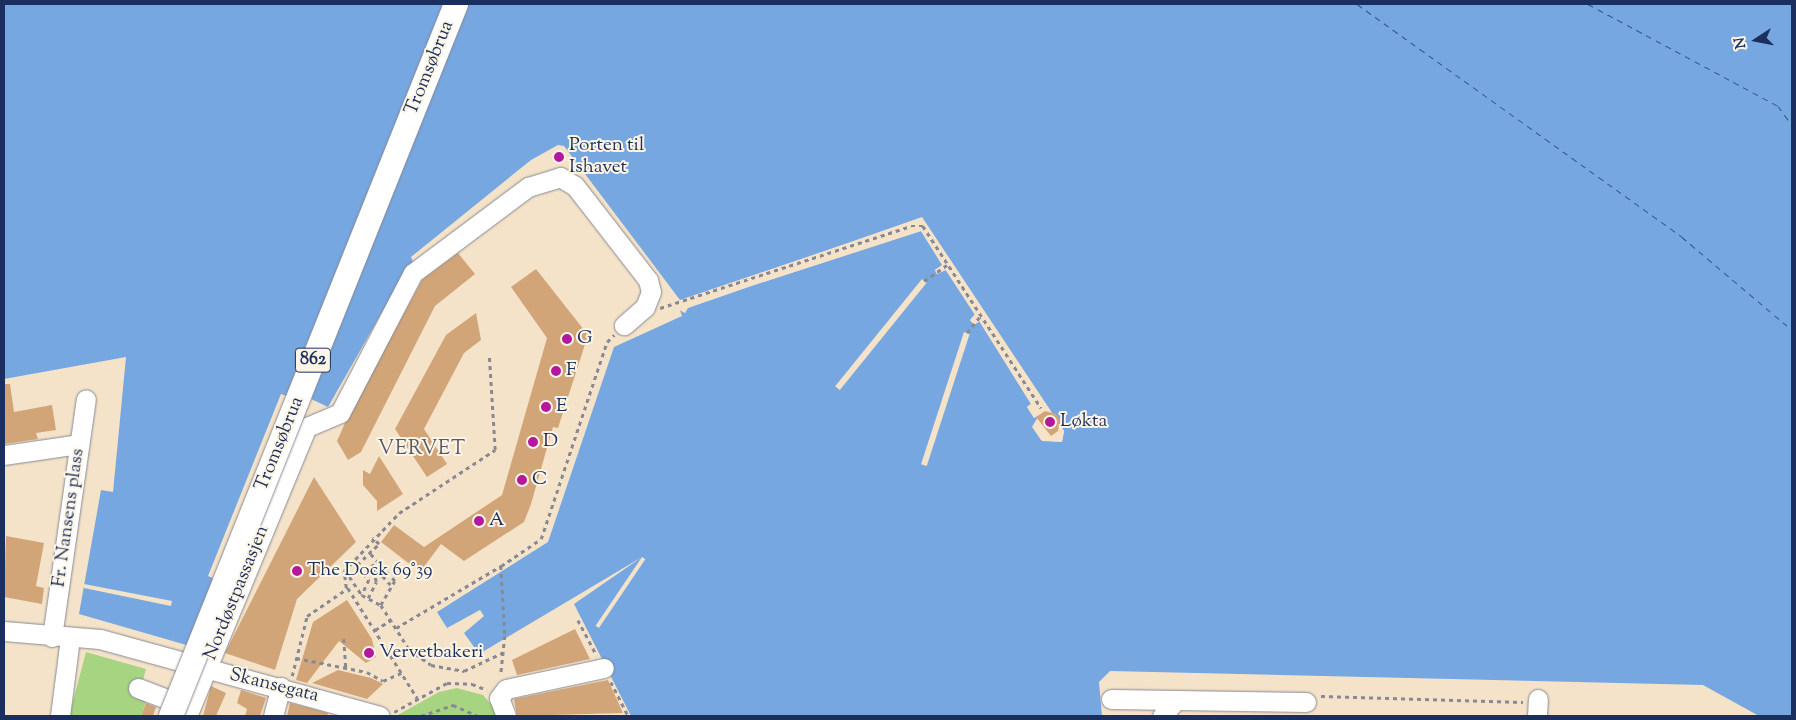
<!DOCTYPE html>
<html>
<head>
<meta charset="utf-8">
<style>
	body { margin:0 }
	#map { position:relative; width:1796px; height:720px; overflow:hidden; background:#f5e3c9; font-family:"Sorts Mill Goudy",serif }
	div>[style] { position:absolute }
	.green>* { inset:0; background:#a7d481 }
	.water>* { inset:0; background:#76a7e1 }
	.pier>* { inset:0; background:#f5e3c9; transform-origin:0 0 }
	.ferry>* { height:1px; margin-top:-0.5px; transform-origin:0; background:repeating-linear-gradient(90deg,#365385 0 6px,transparent 0 11px) }
	.building>* { inset:0; background:#d2a578 }
	.path>* { height:2.5px; margin-top:-1.25px; transform-origin:0; background:repeating-linear-gradient(90deg,#888994 0 4px,transparent 0 8px) }
	.roads { filter:drop-shadow(0 0 1px #888994) drop-shadow(0 0 1px #888994) }
	.minor>* { height:19px; margin:-9.5px; padding:0 9.5px; transform-origin:9.5px; border-radius:9.5px; background:#fff }
	.bridges { filter:drop-shadow(0 0 1px #888994) drop-shadow(0 0 1px #888994) }
	.major-bridge>* { height:24px; margin:-12px; padding:0 12px; transform-origin:12px; border-radius:12px; background:#fff }
	.dots>* { width:14px; height:14px; translate:-50% -50%; box-sizing:border-box; border:2px solid #fcf5e5; border-radius:50% }
	span { translate:-50% -50%; white-space:nowrap; text-align:center; line-height:1.15; -webkit-text-stroke:4px #fcf5e5; paint-order:stroke }
	.shield-label span { padding:1px 4px; background:#fcf5e5; border:1px solid; border-radius:4px; -webkit-text-stroke-width:0 }
	.shield-label { font-size:18px; color:#1b2f5e; font-weight:700 }
	.street-label { font-size:19px; color:#1b2f5e }
	.poi-label { font-size:19px; color:#1b2f5e }
	.left { translate:0 -50%; text-align:left }
	.neighbourhood-label { font-size:20px; color:#5b5867; letter-spacing:1px }
	.frame { position:absolute; inset:0; border:5px solid #1b2f5e; pointer-events:none }
	.north { position:absolute; left:1731px; top:15px; width:50px; height:50px; -webkit-text-stroke:4px #fcf5e5; paint-order:stroke; rotate:259deg; font-size:14px; font-weight:700; line-height:20px; text-align:center; color:#1b2f5e }
	.north::after { content:''; display:block; margin:auto; width:18px; height:22px; background:#1b2f5e; clip-path:polygon(50% 0,100% 100%,50% 72%,0 100%) }
</style>
</head>
<body>
<div id="map">
	<div class="green">
		<div style="clip-path:polygon(86px 652px,146px 669px,139px 695px,147px 699px,141px 716px,69px 716px)"></div>
		<div style="clip-path:polygon(457px 688px,483px 695px,501px 716px,396px 716px,439px 692px)"></div>
	</div>
	<div class="water">
		<div style="clip-path:polygon(4px 4px,1792px 4px,1792px 716px,1759px 716px,1703px 685px,1110px 671px,1099px 682px,1102px 716px,631px 716px,574px 604px,642px 557px,479px 654px,464px 633px,484px 616px,480px 610px,447px 628px,437px 612px,548px 542px,614px 347px,682px 316px,680px 310px,685px 313px,687px 308px,751px 286px,921px 231px,943px 265px,935px 270px,937px 274px,945px 269px,975px 315px,970px 320px,974px 324px,979px 321px,1031px 404px,1027px 407px,1034px 418px,1039px 415px,1033px 427px,1041px 440px,1062px 442px,1064px 431px,922px 218px,680px 300px,564px 146px,558px 145px,531px 160px,411px 257px,415px 267px,402px 277px,328px 407px,309px 398px,306px 403px,281px 394px,208px 576px,231px 586px,190px 646px,79px 614px,101px 490px,113px 492px,126px 357px,4px 379px)"></div>
	</div>
	<div class="pier">
		<div style="clip-path:polygon(922px 217px,1064px 431px,1062px 442px,1042px 441px,1032px 427px,1039px 415px,1034px 418px,1027px 407px,1031px 404px,980px 321px,974px 325px,970px 320px,975px 314px,946px 270px,937px 274px,935px 270px,942px 265px,921px 231px,751px 286px,688px 308px,685px 313px,680px 310px,750px 283px,922px 228px,945px 264px,940px 270px,948px 268px,978px 313px,974px 320px,981px 319px,1033px 403px,1034px 415px,1041px 414px,1036px 428px,1042px 437px,1061px 440px,1062px 432px,921px 220px,680px 302px)"></div>
		<div style="left:922px;top:279px;width:6px;height:138px;rotate:39deg"></div>
		<div style="left:964px;top:332px;width:6px;height:139px;rotate:18deg"></div>
		<div style="left:642px;top:557px;width:4px;height:83px;rotate:34deg"></div>
		<div style="clip-path:polygon(84px 584px,172px 601px,171px 606px,84px 588px)"></div>
	</div>
	<div class="ferry">
		<div style="left:1357px;top:4px;width:400px;rotate:35.6deg"></div>
		<div style="left:1682px;top:237px;width:144px;rotate:40.2deg"></div>
		<div style="left:1588px;top:4px;width:216px;rotate:28.2deg"></div>
		<div style="left:1778px;top:106px;width:24px;rotate:54deg"></div>
	</div>
	<div class="building">
		<div style="clip-path:polygon(458px 253px,475px 274px,435px 306px,361px 452px,348px 460px,337px 441px,345px 423px,422px 280px)"></div>
		<div style="clip-path:polygon(536px 269px,588px 335px,558px 428px,553px 427px,531px 504px,524px 522px,464px 561px,441px 544px,420px 572px,381px 542px,394px 525px,424px 547px,502px 495px,547px 338px,511px 287px)"></div>
		<div style="clip-path:polygon(476px 313px,481px 340px,464px 353px,424px 429px,447px 464px,427px 477px,395px 429px,446px 335px)"></div>
		<div style="clip-path:polygon(4px 384px,10px 384px,14px 412px,52px 405px,56px 430px,36px 433px,38px 439px,4px 444px)"></div>
		<div style="clip-path:polygon(1045px 411px,1056px 414px,1060px 420px,1058px 431px,1051px 436px,1036px 417px)"></div>
		<div style="clip-path:polygon(379px 456px,403px 494px,377px 511px,377px 501px,363px 485px,363px 470px,370px 474px)"></div>
		<div style="clip-path:polygon(314px 477px,356px 542px,297px 599px,275px 670px,225px 653px)"></div>
		<div style="clip-path:polygon(6px 536px,44px 543px,36px 586px,44px 588px,42px 604px,4px 597px)"></div>
		<div style="clip-path:polygon(347px 600px,372px 639px,376px 657px,366px 663px,339px 641px,307px 683px,296px 680px,313px 622px)"></div>
		<div style="clip-path:polygon(575px 629px,590px 659px,517px 675px,512px 660px)"></div>
		<div style="clip-path:polygon(338px 670px,371px 678px,383px 684px,367px 699px,312px 683px)"></div>
		<div style="clip-path:polygon(608px 680px,623px 713px,517px 716px,514px 699px)"></div>
		<div style="clip-path:polygon(211px 686px,226px 693px,216px 716px,203px 716px)"></div>
		<div style="clip-path:polygon(241px 690px,266px 698px,260px 716px,245px 716px,247px 709px,237px 703px)"></div>
		<div style="clip-path:polygon(146px 703px,156px 707px,153px 716px,141px 716px)"></div>
		<div style="clip-path:polygon(290px 703px,328px 713px,327px 716px,287px 716px)"></div>
	</div>
	<div class="path">
		<div style="left:924px;top:281px;width:29px;rotate:-35deg"></div>
		<div style="left:660px;top:308px;width:264px;rotate:-18.1deg"></div>
		<div style="left:911px;top:226px;width:12px"></div>
		<div style="left:923px;top:226px;width:217px;rotate:57deg"></div>
		<div style="left:967px;top:333px;width:23px;rotate:-52deg"></div>
		<div style="left:371px;top:554px;width:36px;rotate:48deg"></div>
		<div style="left:395px;top:581px;width:28px;rotate:120deg"></div>
		<div style="left:353px;top:561px;width:25px;rotate:50deg"></div>
		<div style="left:369px;top:580px;width:17px;rotate:115deg"></div>
		<div style="left:357px;top:565px;width:30px;rotate:-44deg"></div>
		<div style="left:379px;top:544px;width:9px;rotate:-139deg"></div>
		<div style="left:501px;top:566px;width:48px;rotate:-34deg"></div>
		<div style="left:541px;top:539px;width:208px;rotate:-71.5deg"></div>
		<div style="left:607px;top:342px;width:10px;rotate:-45deg"></div>
		<div style="left:345px;top:570px;width:30px;rotate:56deg"></div>
		<div style="left:362px;top:595px;width:21px;rotate:28deg"></div>
		<div style="left:381px;top:605px;width:52px;rotate:57.5deg"></div>
		<div style="left:409px;top:649px;width:27px;rotate:36deg"></div>
		<div style="left:431px;top:665px;width:34px;rotate:10deg"></div>
		<div style="left:464px;top:671px;width:44px;rotate:-25.4deg"></div>
		<div style="left:346px;top:588px;width:17px;rotate:-97deg"></div>
		<div style="left:344px;top:571px;width:80px;rotate:-46.5deg"></div>
		<div style="left:399px;top:513px;width:115px;rotate:-33.3deg"></div>
		<div style="left:495px;top:450px;width:95px;rotate:-93.6deg"></div>
		<div style="left:368px;top:598px;width:18px;rotate:-63deg"></div>
		<div style="left:376px;top:582px;width:18px;rotate:-103deg"></div>
		<div style="left:372px;top:564px;width:30px;rotate:48deg"></div>
		<div style="left:578px;top:620px;width:40px;rotate:62deg"></div>
		<div style="left:396px;top:628px;width:122px;rotate:-30.6deg"></div>
		<div style="left:501px;top:566px;width:70px;rotate:86.7deg"></div>
		<div style="left:505px;top:636px;width:39px;rotate:96deg"></div>
		<div style="left:375px;top:630px;width:19px;rotate:-32deg"></div>
		<div style="left:344px;top:639px;width:31px;rotate:86deg"></div>
		<div style="left:296px;top:658px;width:72px;rotate:11.2deg"></div>
		<div style="left:367px;top:672px;width:18px;rotate:29deg"></div>
		<div style="left:383px;top:681px;width:20px;rotate:-24deg"></div>
		<div style="left:292px;top:676px;width:62px;rotate:-76deg"></div>
		<div style="left:307px;top:616px;width:50px;rotate:-34.3deg"></div>
		<div style="left:348px;top:588px;width:131px;rotate:57.8deg"></div>
		<div style="left:611px;top:682px;width:38px;rotate:63deg"></div>
		<div style="left:1321px;top:696px;width:202px;rotate:1.7deg"></div>
		<div style="left:394px;top:712px;width:60px;rotate:-28.7deg"></div>
		<div style="left:447px;top:683px;width:25px;rotate:2deg"></div>
		<div style="left:472px;top:684px;width:16px;rotate:22deg"></div>
		<div style="left:421px;top:716px;width:34px;rotate:-19deg"></div>
		<div style="left:453px;top:705px;width:27px;rotate:24deg"></div>
	</div>
	<div class="roads">
		<div class="minor">
			<div style="left:4px;top:455px;width:76px;rotate:-8.3deg"></div>
			<div style="left:4px;top:631px;width:96px;rotate:4.8deg"></div>
			<div style="left:100px;top:639px;width:290px;rotate:15.4deg"></div>
			<div style="left:52px;top:637px;width:240px;rotate:-81.9deg"></div>
			<div style="left:138px;top:688px;width:53px;rotate:20.8deg"></div>
			<div style="left:1111px;top:699px;width:65px;rotate:0.9deg"></div>
			<div style="left:60px;top:716px;width:79px;rotate:-82.7deg"></div>
			<div style="left:187px;top:716px;width:313px;rotate:-67.5deg"></div>
			<div style="left:307px;top:427px;width:36px;rotate:-23deg"></div>
			<div style="left:340px;top:413px;width:158px;rotate:-62.5deg"></div>
			<div style="left:413px;top:273px;width:144px;rotate:-36.8deg"></div>
			<div style="left:528px;top:187px;width:34px;rotate:-17deg"></div>
			<div style="left:560px;top:177px;width:17px;rotate:31deg"></div>
			<div style="left:575px;top:186px;width:119px;rotate:52.2deg"></div>
			<div style="left:648px;top:280px;width:12px;rotate:76deg"></div>
			<div style="left:651px;top:292px;width:16px;rotate:112deg"></div>
			<div style="left:645px;top:307px;width:28px;rotate:139deg"></div>
			<div style="left:273px;top:716px;width:30px;rotate:-75deg"></div>
			<div style="left:506px;top:716px;width:19px;rotate:-111deg"></div>
			<div style="left:499px;top:698px;width:11px;rotate:-52deg"></div>
			<div style="left:506px;top:689px;width:100px;rotate:-12.1deg"></div>
			<div style="left:1162px;top:716px;width:21px;rotate:-49deg"></div>
			<div style="left:1176px;top:700px;width:130px;rotate:0.9deg"></div>
			<div style="left:1537px;top:716px;width:17px;rotate:-87deg"></div>
		</div>
	</div>
	<div class="bridges">
		<div class="major-bridge">
			<div style="left:171px;top:716px;width:767px;rotate:-68.18deg"></div>
		</div>
	</div>
	<div class="dots">
		<div style="left:559px;top:157px;background:#b5179e"></div>
		<div style="left:567px;top:339px;background:#b5179e"></div>
		<div style="left:556px;top:371px;background:#b5179e"></div>
		<div style="left:546px;top:407px;background:#b5179e"></div>
		<div style="left:1050px;top:422px;background:#b5179e"></div>
		<div style="left:533px;top:442px;background:#b5179e"></div>
		<div style="left:522px;top:480px;background:#b5179e"></div>
		<div style="left:479px;top:521px;background:#b5179e"></div>
		<div style="left:297px;top:571px;background:#b5179e"></div>
		<div style="left:369px;top:653px;background:#b5179e"></div>
	</div>
	<div class="shield-label">
		<span style="left:313px;top:360px">862</span>
	</div>
	<div class="street-label">
		<span style="left:430px;top:68px;rotate:-68deg">Tromsøbrua</span>
		<span style="left:280px;top:444px;rotate:-68deg">Tromsøbrua</span>
		<span style="left:69px;top:518px;rotate:-82deg">Fr. Nansens plass</span>
		<span style="left:237px;top:593px;rotate:-68deg">Nordøstpassasjen</span>
		<span style="left:274px;top:686px;rotate:14deg">Skansegata</span>
	</div>
	<div class="poi-label">
		<span class="left" style="left:569px;top:157px">Porten til<br>Ishavet</span>
		<span class="left" style="left:577px;top:339px">G</span>
		<span class="left" style="left:566px;top:371px">F</span>
		<span class="left" style="left:556px;top:407px">E</span>
		<span class="left" style="left:1060px;top:422px">Løkta</span>
		<span class="left" style="left:543px;top:442px">D</span>
		<span class="left" style="left:532px;top:480px">C</span>
		<span class="left" style="left:489px;top:521px">A</span>
		<span class="left" style="left:307px;top:571px">The Dock 69°39</span>
		<span class="left" style="left:379px;top:653px">Vervetbakeri</span>
	</div>
	<div class="neighbourhood-label">
		<span style="left:422px;top:449px">VERVET</span>
	</div>
	<div class="frame"></div>
	<div class="north">N</div>
</div>
</body>
</html>
